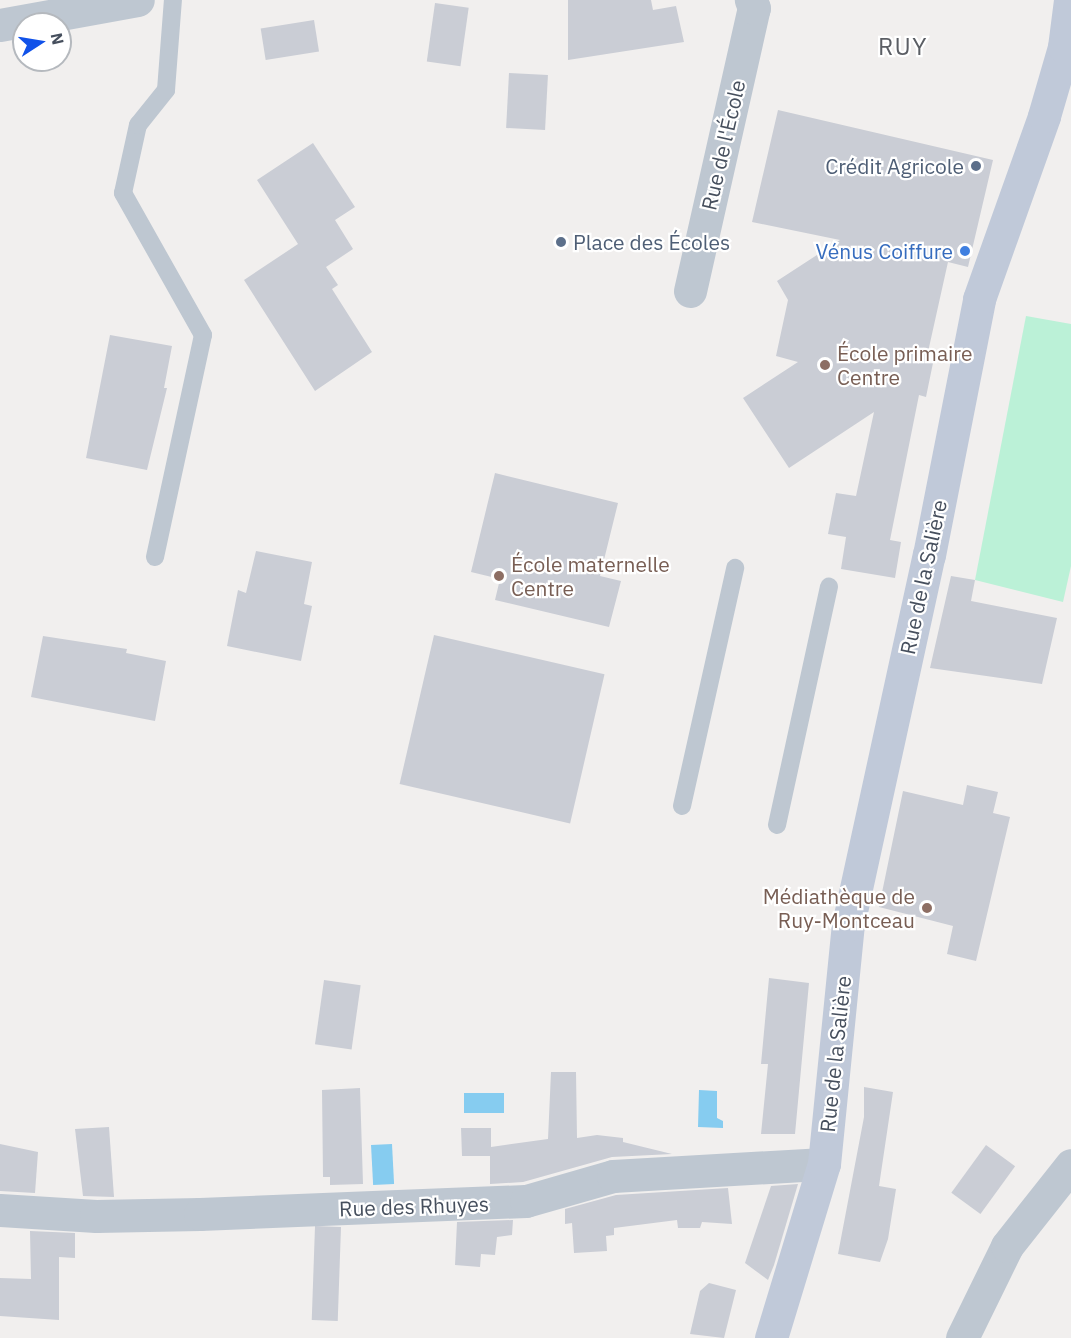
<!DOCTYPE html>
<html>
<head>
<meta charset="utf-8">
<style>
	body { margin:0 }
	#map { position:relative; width:1071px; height:1338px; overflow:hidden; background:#f1efee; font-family:"IBM Plex Sans",sans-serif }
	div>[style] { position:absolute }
	.green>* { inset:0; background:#bbf1d7 }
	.water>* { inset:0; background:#86ccf0; transform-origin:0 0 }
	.building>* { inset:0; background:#cacdd5; transform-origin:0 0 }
	.service>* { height:18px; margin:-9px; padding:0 9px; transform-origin:9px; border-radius:9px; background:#bec7d1 }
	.minor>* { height:33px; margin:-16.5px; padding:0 16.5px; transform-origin:16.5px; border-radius:16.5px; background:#bec7d1 }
	.secondary>* { height:33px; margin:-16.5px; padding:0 16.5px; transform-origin:16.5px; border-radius:16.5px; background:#c0c9d9 }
	.dots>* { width:16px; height:16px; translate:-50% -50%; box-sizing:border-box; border:3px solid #fff; border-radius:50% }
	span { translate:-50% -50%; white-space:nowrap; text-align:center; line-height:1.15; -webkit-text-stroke:4.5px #fff; paint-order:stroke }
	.street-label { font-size:21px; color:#464f5d }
	.service-label { font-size:21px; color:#4e5e75 }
	.right { translate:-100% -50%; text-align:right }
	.left { translate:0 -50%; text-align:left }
	.shop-label { font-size:21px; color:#366cbe }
	.education-label { font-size:21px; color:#785e54 }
	.quarter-label { font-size:24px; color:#5b5e64; letter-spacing:1.5px }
	.north { position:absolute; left:12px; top:12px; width:60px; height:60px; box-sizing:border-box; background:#fff; border:2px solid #b5b9be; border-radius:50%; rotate:78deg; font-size:16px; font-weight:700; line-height:24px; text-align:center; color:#464f5d }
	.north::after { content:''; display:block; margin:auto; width:21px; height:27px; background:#1152e9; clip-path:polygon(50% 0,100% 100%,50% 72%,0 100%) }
</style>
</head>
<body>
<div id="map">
	<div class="green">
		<div style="clip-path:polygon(1026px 316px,1071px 324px,1071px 566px,1063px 602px,975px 580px)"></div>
	</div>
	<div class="water">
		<div style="clip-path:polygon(699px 1090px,717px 1091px,717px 1118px,723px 1121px,723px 1128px,698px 1127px)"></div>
		<div style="left:464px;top:1093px;width:40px;height:20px"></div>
		<div style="left:392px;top:1144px;width:40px;height:21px;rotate:87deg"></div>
	</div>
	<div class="building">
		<div style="clip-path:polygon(568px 0,651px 0,653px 10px,676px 6px,684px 42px,568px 60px)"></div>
		<div style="left:435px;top:3px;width:34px;height:59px;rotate:8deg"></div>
		<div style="left:314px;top:20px;width:32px;height:54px;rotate:81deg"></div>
		<div style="left:509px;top:73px;width:39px;height:55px;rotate:3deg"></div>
		<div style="clip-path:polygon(778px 110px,993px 160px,968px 267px,948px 262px,926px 361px,933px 363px,926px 397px,919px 395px,890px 540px,901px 542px,895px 578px,841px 569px,846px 537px,828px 534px,836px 493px,856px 496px,874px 412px,789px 468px,743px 398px,798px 362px,776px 356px,788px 300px,777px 281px,840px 240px,752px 222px)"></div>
		<div style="clip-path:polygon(313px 143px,355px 207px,335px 220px,353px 249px,326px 267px,338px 285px,332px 289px,372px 352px,315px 391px,244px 280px,298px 244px,257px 180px)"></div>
		<div style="clip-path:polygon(110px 335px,172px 346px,164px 388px,167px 388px,147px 470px,86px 458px)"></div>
		<div style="clip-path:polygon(495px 473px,618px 503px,600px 576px,621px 581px,609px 627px,495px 600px,500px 579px,471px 572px)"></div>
		<div style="clip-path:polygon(256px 551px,312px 562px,304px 604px,312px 606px,301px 661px,227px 646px,238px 590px,246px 593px)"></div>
		<div style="clip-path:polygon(951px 576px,975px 580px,971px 601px,1057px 618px,1042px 684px,930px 668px)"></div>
		<div style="left:434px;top:635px;width:175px;height:153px;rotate:13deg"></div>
		<div style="clip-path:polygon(43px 636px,127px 649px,126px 653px,166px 661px,155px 721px,31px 697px)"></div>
		<div style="clip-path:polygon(967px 785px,998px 792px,993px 813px,1010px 817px,976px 961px,947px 954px,953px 926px,879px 907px,903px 791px,963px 805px)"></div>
		<div style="clip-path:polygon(769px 978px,809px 983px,795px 1134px,761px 1134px,768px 1064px,761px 1064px)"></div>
		<div style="left:324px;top:980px;width:37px;height:65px;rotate:8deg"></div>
		<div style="clip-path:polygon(551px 1072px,576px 1072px,577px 1138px,597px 1135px,623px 1138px,623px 1142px,672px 1154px,612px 1157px,523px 1182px,490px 1184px,490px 1156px,462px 1156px,461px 1128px,491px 1128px,491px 1147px,548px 1139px)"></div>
		<div style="clip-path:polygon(864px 1087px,893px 1092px,879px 1186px,896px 1189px,888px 1239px,880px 1262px,838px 1254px,864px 1117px)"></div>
		<div style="clip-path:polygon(360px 1088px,363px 1184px,330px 1185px,330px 1177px,323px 1177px,322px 1090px)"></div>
		<div style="clip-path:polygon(109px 1127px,114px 1197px,83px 1196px,75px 1129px)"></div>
		<div style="clip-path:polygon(0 1144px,38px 1152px,35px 1193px,0 1191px)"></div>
		<div style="left:986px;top:1145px;width:36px;height:59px;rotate:36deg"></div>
		<div style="clip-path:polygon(798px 1184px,774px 1265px,768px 1280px,745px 1263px,771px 1186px)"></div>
		<div style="clip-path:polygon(728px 1188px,732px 1224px,702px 1222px,700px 1228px,678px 1228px,677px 1220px,614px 1228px,614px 1235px,606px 1236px,607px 1251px,574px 1253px,572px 1223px,565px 1224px,565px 1209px,616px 1195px)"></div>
		<div style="clip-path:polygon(513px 1220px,512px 1235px,497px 1237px,495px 1255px,481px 1254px,480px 1267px,455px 1265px,457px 1222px)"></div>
		<div style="left:341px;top:1227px;width:94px;height:26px;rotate:92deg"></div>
		<div style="clip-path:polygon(30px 1231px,75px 1233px,75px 1258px,59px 1257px,59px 1320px,0 1316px,0 1278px,31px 1279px)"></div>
		<div style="clip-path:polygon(709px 1283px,736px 1290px,724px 1338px,690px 1334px,700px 1291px)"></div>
	</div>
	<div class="service">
		<div style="left:155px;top:557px;width:227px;rotate:-77.8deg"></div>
		<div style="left:203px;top:335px;width:163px;rotate:-119.4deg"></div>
		<div style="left:123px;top:193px;width:70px;rotate:-77.6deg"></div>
		<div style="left:138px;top:125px;width:45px;rotate:-51.3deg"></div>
		<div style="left:166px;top:90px;width:90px;rotate:-85.6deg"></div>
		<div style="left:682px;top:806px;width:244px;rotate:-77.4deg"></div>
		<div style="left:777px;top:825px;width:244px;rotate:-77.7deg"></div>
	</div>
	<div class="minor">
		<div style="left:0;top:25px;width:140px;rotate:-10.3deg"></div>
		<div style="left:690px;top:291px;width:290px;rotate:-77.3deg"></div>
		<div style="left:754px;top:8px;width:9px;rotate:-111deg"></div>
		<div style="left:0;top:1210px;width:96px;rotate:3.6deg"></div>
		<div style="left:96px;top:1216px;width:104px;rotate:-1.1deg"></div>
		<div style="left:200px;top:1214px;width:326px;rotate:-2.3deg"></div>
		<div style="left:526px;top:1201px;width:91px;rotate:-16deg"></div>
		<div style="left:613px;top:1176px;width:211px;rotate:-3.3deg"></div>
		<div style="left:962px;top:1338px;width:102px;rotate:-63.9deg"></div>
		<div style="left:1007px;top:1246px;width:103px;rotate:-51.7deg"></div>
	</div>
	<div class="secondary">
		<div style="left:771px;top:1338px;width:182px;rotate:-73.1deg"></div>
		<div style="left:824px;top:1164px;width:240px;rotate:-84.3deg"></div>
		<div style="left:848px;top:925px;width:379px;rotate:-77.7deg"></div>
		<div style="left:929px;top:555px;width:261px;rotate:-78.9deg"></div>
		<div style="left:979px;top:299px;width:194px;rotate:-70.4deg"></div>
		<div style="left:1044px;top:116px;width:72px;rotate:-73.8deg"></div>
		<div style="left:1064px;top:47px;width:47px;rotate:-82.7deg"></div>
	</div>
	<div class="dots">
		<div style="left:976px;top:166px;background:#5c6f8a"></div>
		<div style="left:561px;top:242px;background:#5c6f8a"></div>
		<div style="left:965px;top:251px;background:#3f7fe0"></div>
		<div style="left:825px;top:365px;background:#8d6e63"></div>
		<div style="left:499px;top:576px;background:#8d6e63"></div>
		<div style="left:927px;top:908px;background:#8d6e63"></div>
	</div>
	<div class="street-label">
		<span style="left:723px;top:145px;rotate:-77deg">Rue de l'École</span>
		<span style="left:923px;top:577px;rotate:-78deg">Rue de la Salière</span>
		<span style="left:835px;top:1054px;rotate:-84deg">Rue de la Salière</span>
		<span style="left:414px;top:1206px;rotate:-2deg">Rue des Rhuyes</span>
	</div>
	<div class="service-label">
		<span class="right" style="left:964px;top:166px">Crédit Agricole</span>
		<span class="left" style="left:573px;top:242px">Place des Écoles</span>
	</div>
	<div class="shop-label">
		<span class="right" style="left:953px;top:251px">Vénus Coiffure</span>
	</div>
	<div class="education-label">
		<span class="left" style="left:837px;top:365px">École primaire<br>Centre</span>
		<span class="left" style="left:511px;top:576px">École maternelle<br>Centre</span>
		<span class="right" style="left:915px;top:908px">Médiathèque de<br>Ruy-Montceau</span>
	</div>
	<div class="quarter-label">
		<span style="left:903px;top:47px">RUY</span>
	</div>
	<div class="north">N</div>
</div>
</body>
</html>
